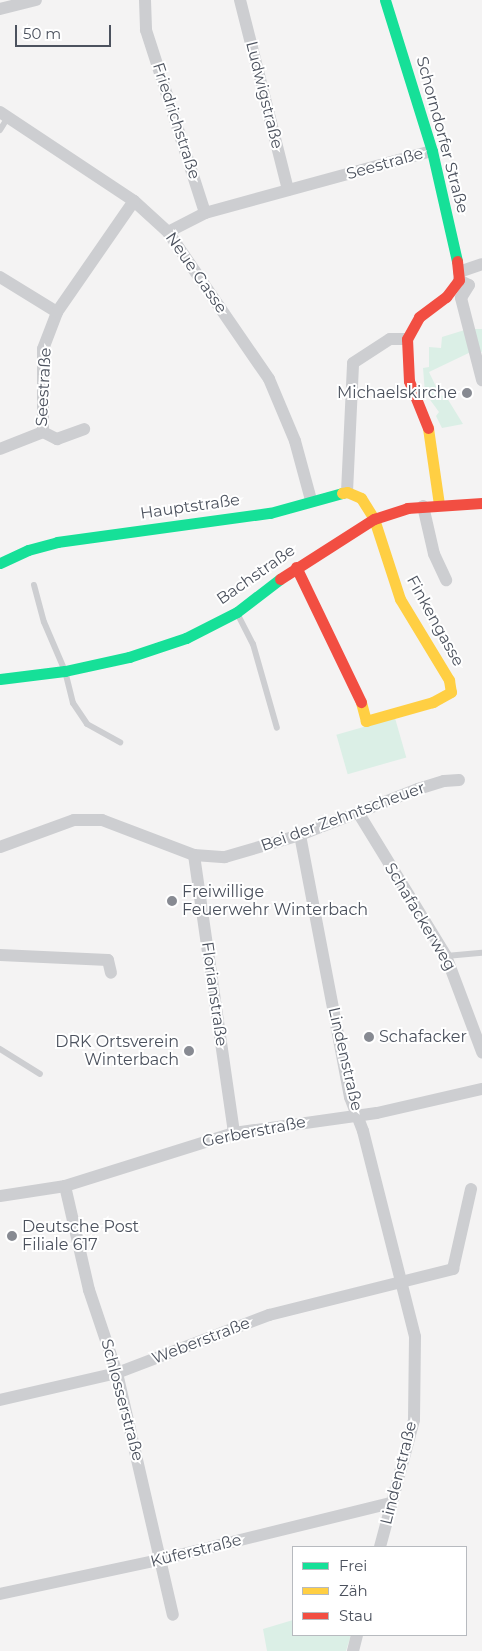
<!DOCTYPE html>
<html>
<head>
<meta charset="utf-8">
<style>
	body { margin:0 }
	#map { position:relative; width:482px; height:1651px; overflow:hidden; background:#f4f3f3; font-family:Montserrat,sans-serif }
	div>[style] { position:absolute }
	.green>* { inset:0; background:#dbefe6; transform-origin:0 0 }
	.lane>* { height:6px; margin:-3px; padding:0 3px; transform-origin:3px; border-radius:3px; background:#cdced1 }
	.street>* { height:12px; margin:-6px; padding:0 6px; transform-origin:6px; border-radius:6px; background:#cdced1 }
	.fast>* { height:11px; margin:-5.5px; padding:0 5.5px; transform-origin:5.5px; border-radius:5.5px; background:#16e098 }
	.slow>* { height:11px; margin:-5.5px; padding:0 5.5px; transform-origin:5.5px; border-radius:5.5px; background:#ffcf43 }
	.jam>* { height:11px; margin:-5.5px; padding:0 5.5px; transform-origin:5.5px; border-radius:5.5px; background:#f24e42 }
	.dots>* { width:14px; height:14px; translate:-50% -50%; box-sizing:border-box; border:2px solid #fff; border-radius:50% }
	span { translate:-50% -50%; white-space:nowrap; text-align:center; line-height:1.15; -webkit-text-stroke:4px #fff; paint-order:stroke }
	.street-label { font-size:16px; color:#4c525e }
	.poi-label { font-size:16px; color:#4c525e }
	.right { translate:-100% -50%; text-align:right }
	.left { translate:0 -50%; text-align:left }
	.legend { position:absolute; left:292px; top:1546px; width:175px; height:90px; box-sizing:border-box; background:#fff; border:1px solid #b7babf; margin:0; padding:6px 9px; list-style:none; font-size:15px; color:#4c525e }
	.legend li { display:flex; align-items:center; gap:10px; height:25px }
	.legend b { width:25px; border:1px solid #b7babf }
	.scale { position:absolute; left:15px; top:25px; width:96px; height:22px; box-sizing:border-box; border:2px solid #4c525e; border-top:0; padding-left:6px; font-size:15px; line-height:18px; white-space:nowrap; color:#4c525e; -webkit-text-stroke:4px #fff; paint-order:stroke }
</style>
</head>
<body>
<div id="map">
	<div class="green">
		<div style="clip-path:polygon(468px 329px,482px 329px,482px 352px,475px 350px,429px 372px,440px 395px,447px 398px,463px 424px,442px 428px,436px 416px,439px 412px,425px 393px,423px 368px,429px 367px,429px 347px,441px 348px,442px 337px)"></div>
		<div style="left:395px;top:718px;width:41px;height:61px;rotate:74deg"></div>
		<div style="clip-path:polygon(293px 1620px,293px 1635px,351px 1635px,346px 1651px,267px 1651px,263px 1629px)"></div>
	</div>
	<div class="lane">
		<div style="left:0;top:130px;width:15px;rotate:-58deg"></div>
		<div style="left:34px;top:585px;width:38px;rotate:75deg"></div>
		<div style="left:44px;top:622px;width:53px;rotate:66.8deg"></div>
		<div style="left:65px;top:671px;width:33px;rotate:76deg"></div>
		<div style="left:73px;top:703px;width:25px;rotate:56deg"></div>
		<div style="left:87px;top:724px;width:38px;rotate:29deg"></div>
		<div style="left:237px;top:613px;width:35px;rotate:63deg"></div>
		<div style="left:253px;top:644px;width:87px;rotate:74.1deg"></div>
		<div style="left:446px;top:956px;width:36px;rotate:-5deg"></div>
		<div style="left:0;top:1049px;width:47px;rotate:32deg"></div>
	</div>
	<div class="street">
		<div style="left:145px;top:0;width:30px;rotate:88deg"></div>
		<div style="left:146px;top:30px;width:192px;rotate:72.1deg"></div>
		<div style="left:240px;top:0;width:196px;rotate:75.8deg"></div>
		<div style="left:0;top:9px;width:37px;rotate:-14deg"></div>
		<div style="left:0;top:112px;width:161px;rotate:33.6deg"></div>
		<div style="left:134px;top:201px;width:46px;rotate:42.4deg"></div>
		<div style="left:168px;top:232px;width:178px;rotate:55.5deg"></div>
		<div style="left:269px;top:379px;width:67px;rotate:67.2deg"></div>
		<div style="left:295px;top:441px;width:61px;rotate:74.8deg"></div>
		<div style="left:168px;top:232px;width:42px;rotate:-27.2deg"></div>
		<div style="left:205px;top:213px;width:235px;rotate:-15.3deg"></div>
		<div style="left:459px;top:272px;width:24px;rotate:-19deg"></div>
		<div style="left:0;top:277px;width:67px;rotate:31.6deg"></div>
		<div style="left:459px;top:280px;width:11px;rotate:27deg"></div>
		<div style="left:469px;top:285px;width:15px;rotate:122deg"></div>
		<div style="left:461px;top:298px;width:85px;rotate:75.6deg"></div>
		<div style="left:43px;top:432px;width:16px;rotate:27deg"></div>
		<div style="left:57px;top:439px;width:29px;rotate:-20deg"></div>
		<div style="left:0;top:449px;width:46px;rotate:-21.6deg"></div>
		<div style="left:43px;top:432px;width:83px;rotate:-90deg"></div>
		<div style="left:43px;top:349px;width:40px;rotate:-69deg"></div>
		<div style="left:57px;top:312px;width:135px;rotate:-55.3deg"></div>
		<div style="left:347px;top:492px;width:129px;rotate:-87.3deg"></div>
		<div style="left:353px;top:363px;width:44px;rotate:-33deg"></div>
		<div style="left:390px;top:339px;width:17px"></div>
		<div style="left:423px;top:506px;width:49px;rotate:77.1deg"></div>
		<div style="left:434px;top:554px;width:29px;rotate:65deg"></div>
		<div style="left:359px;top:814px;width:167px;rotate:58.5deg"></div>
		<div style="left:446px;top:956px;width:103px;rotate:69.4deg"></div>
		<div style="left:300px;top:835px;width:267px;rotate:79.2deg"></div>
		<div style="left:350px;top:1097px;width:36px;rotate:69deg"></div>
		<div style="left:363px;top:1131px;width:212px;rotate:75.8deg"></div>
		<div style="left:415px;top:1337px;width:83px;rotate:90.7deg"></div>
		<div style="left:414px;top:1420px;width:131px;rotate:105deg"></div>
		<div style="left:0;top:847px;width:79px;rotate:-20deg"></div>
		<div style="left:74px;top:820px;width:28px"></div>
		<div style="left:102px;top:820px;width:98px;rotate:20.8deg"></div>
		<div style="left:194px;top:855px;width:31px;rotate:4deg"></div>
		<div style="left:225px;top:857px;width:78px;rotate:-16.3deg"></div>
		<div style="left:300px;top:835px;width:127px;rotate:-21.3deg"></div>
		<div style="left:418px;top:789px;width:27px;rotate:-17deg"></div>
		<div style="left:444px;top:781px;width:15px;rotate:-4deg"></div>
		<div style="left:194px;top:855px;width:281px;rotate:81.8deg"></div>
		<div style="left:0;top:955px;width:108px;rotate:2.7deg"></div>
		<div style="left:108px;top:960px;width:13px;rotate:77deg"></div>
		<div style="left:65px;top:1186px;width:107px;rotate:77deg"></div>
		<div style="left:89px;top:1290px;width:88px;rotate:71.4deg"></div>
		<div style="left:117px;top:1373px;width:248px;rotate:77deg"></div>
		<div style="left:0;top:1196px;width:66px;rotate:-8.7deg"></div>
		<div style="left:65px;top:1186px;width:177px;rotate:-17.4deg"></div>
		<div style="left:234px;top:1133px;width:144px;rotate:-8deg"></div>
		<div style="left:377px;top:1113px;width:108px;rotate:-12.9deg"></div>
		<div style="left:0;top:1400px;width:120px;rotate:-13deg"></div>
		<div style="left:117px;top:1373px;width:163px;rotate:-20.9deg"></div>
		<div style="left:269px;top:1315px;width:190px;rotate:-14deg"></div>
		<div style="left:453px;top:1269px;width:82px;rotate:-77.3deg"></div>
		<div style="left:0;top:1594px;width:167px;rotate:-12.1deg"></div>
		<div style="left:163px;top:1559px;width:235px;rotate:-13.8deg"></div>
		<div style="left:353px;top:1651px;width:16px;rotate:-76deg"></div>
	</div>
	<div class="fast">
		<div style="left:385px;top:0;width:158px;rotate:72.7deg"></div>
		<div style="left:432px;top:151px;width:113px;rotate:77.2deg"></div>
		<div style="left:0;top:563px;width:31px;rotate:-25deg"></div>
		<div style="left:28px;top:550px;width:30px;rotate:-15deg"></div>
		<div style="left:57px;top:542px;width:215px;rotate:-7.8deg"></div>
		<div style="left:270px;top:513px;width:75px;rotate:-15.5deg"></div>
		<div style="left:0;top:679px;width:65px;rotate:-7deg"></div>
		<div style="left:65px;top:671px;width:66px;rotate:-12.3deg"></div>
		<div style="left:129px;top:657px;width:60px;rotate:-18.4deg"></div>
		<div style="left:186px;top:638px;width:57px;rotate:-27deg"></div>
		<div style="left:237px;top:612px;width:54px;rotate:-37.5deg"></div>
	</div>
	<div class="slow">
		<div style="left:428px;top:428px;width:77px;rotate:81.8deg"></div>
		<div style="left:342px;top:493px;width:5px;rotate:-11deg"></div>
		<div style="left:347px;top:492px;width:15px;rotate:23deg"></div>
		<div style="left:361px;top:498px;width:25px;rotate:58deg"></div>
		<div style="left:374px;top:519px;width:84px;rotate:72deg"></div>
		<div style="left:400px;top:599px;width:95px;rotate:58.8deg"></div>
		<div style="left:449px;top:680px;width:12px;rotate:81deg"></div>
		<div style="left:451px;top:692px;width:21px;rotate:151deg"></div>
		<div style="left:433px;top:702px;width:70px;rotate:164.2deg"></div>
		<div style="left:366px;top:721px;width:20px;rotate:-105deg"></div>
	</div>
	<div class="jam">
		<div style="left:428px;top:428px;width:51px;rotate:-112deg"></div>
		<div style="left:409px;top:381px;width:42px;rotate:-92.7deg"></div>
		<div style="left:407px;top:339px;width:25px;rotate:-61deg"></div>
		<div style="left:419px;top:317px;width:34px;rotate:-37deg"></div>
		<div style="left:446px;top:297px;width:21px;rotate:-53deg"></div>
		<div style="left:459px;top:280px;width:19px;rotate:-96deg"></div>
		<div style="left:296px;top:567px;width:150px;rotate:64.3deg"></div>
		<div style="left:280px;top:579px;width:112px;rotate:-32.6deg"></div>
		<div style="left:374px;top:519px;width:35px;rotate:-18deg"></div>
		<div style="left:407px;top:508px;width:75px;rotate:-3.8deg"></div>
	</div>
	<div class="dots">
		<div style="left:467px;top:393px;background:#878a92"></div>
		<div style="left:172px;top:901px;background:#878a92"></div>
		<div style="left:369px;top:1037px;background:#878a92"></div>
		<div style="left:189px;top:1051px;background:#878a92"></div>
		<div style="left:12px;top:1236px;background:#878a92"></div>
	</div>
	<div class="street-label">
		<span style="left:264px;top:95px;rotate:76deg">Ludwigstraße</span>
		<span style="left:176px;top:121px;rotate:72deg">Friedrichstraße</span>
		<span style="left:442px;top:135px;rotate:75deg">Schorndorfer Straße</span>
		<span style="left:385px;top:164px;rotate:-16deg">Seestraße</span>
		<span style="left:196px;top:273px;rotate:55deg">Neue Gasse</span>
		<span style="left:44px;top:387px;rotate:-87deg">Seestraße</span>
		<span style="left:190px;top:507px;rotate:-8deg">Hauptstraße</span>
		<span style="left:256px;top:575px;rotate:-35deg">Bachstraße</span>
		<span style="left:435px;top:621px;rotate:61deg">Finkengasse</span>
		<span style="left:343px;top:817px;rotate:-20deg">Bei der Zehntscheuer</span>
		<span style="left:420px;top:917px;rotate:59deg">Schafackerweg</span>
		<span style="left:214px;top:994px;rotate:82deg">Florianstraße</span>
		<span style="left:345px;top:1059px;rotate:77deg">Lindenstraße</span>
		<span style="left:254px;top:1132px;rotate:-11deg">Gerberstraße</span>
		<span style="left:201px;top:1341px;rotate:-21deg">Weberstraße</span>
		<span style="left:122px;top:1400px;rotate:75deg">Schlosserstraße</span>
		<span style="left:399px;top:1473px;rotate:-76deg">Lindenstraße</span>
		<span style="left:196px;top:1551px;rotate:-14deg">Küferstraße</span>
	</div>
	<div class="poi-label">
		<span class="right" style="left:457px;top:393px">Michaelskirche</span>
		<span class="left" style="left:182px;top:901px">Freiwillige<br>Feuerwehr Winterbach</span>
		<span class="left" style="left:379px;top:1037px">Schafacker</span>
		<span class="right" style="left:179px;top:1051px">DRK Ortsverein<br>Winterbach</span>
		<span class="left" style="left:22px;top:1236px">Deutsche Post<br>Filiale 617</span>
	</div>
	<ul class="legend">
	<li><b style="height:6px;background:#16e098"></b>Frei</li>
	<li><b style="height:6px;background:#ffcf43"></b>Zäh</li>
	<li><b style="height:6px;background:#f24e42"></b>Stau</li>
	</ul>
	<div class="scale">50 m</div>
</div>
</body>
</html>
